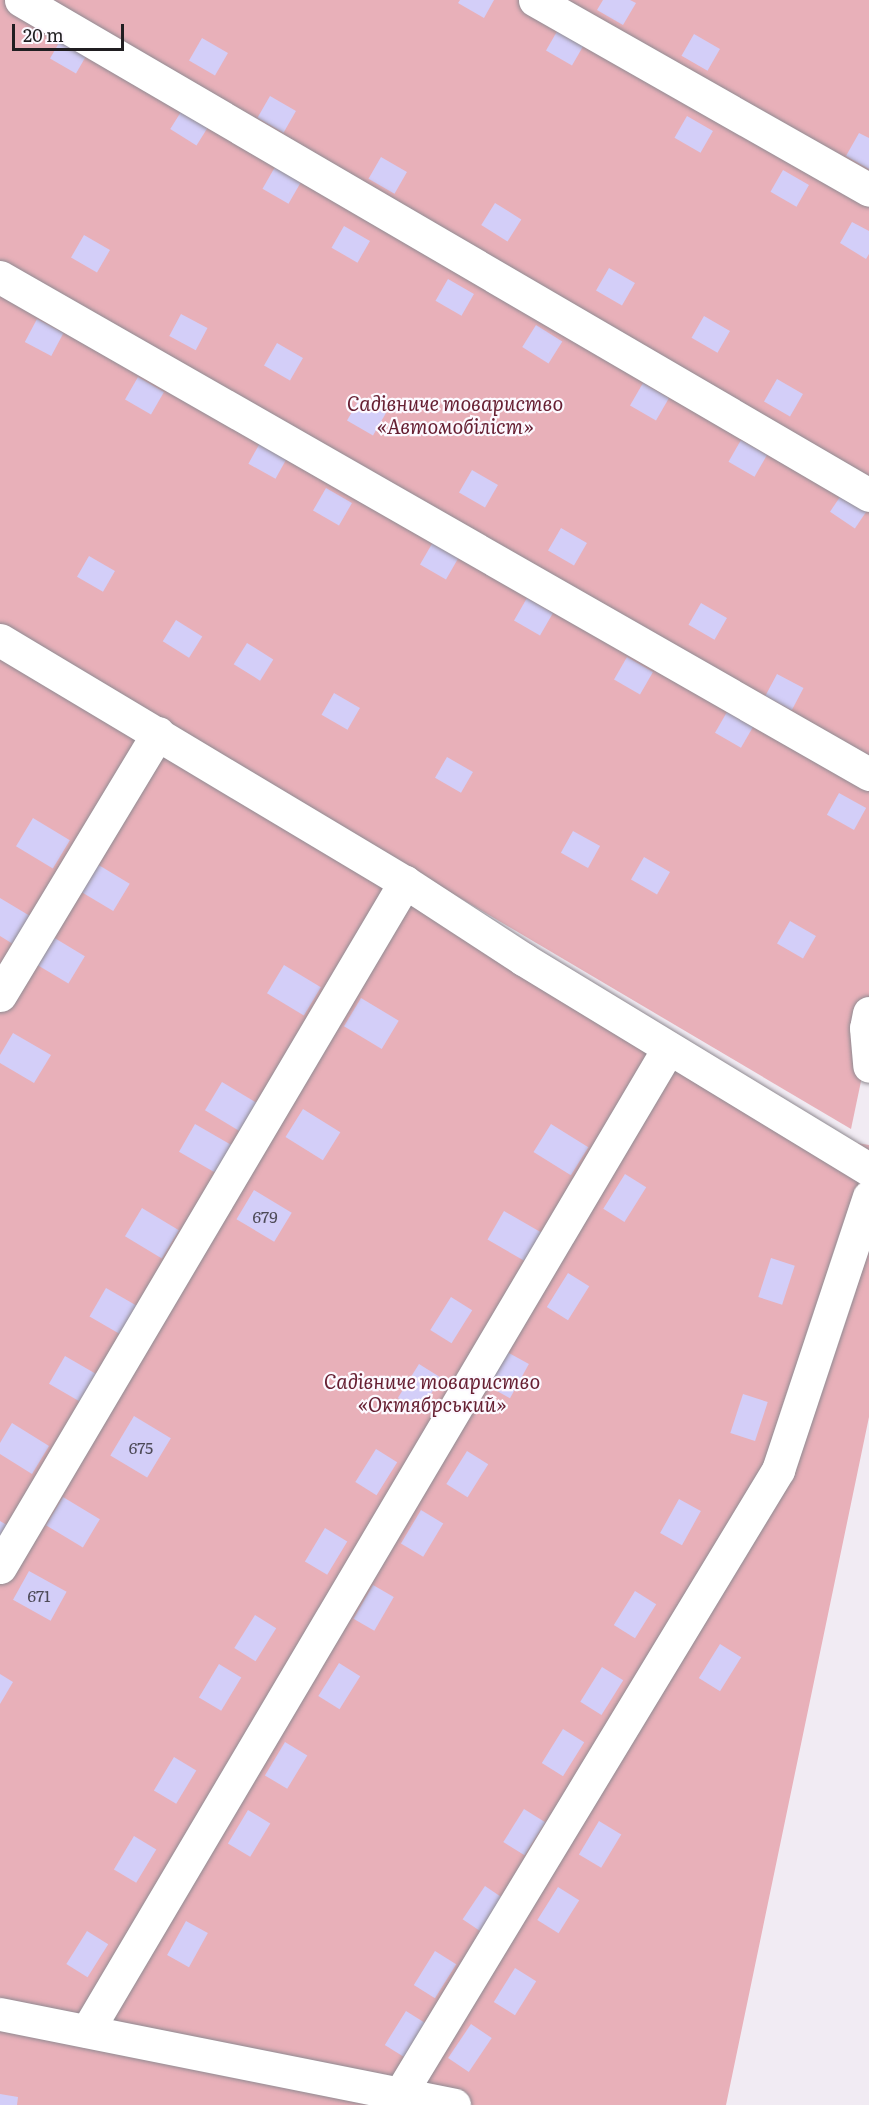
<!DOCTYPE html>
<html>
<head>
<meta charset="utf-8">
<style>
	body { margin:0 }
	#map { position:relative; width:869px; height:2105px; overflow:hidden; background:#f1ebf3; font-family:Literata,serif }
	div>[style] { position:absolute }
	.green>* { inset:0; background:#e8b0b9 }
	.building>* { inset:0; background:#d3cef8; transform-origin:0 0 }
	.roads { filter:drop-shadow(0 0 2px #8f8a91) drop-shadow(0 0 2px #8f8a91) }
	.minor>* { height:33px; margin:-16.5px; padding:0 16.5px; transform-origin:16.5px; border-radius:16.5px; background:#fff }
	span { translate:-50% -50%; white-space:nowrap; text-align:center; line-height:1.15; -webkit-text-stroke:4.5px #fdf9ff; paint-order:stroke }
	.number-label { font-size:16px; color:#4d4a57 }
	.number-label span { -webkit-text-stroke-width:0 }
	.park-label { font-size:20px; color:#661f32; font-style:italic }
	.scale { position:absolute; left:12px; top:24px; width:112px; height:27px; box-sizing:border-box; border:3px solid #201e21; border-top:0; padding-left:8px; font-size:18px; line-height:21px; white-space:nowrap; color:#201e21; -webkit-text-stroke:4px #fdf9ff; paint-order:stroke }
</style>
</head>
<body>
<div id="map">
	<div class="green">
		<div style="clip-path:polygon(0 0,869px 0,869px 1043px,851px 1129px,0 626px)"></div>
		<div style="clip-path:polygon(0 644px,851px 1142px,869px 1145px,869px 1417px,726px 2105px,0 2105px)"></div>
	</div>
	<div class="building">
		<div style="clip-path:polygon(460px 0,494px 0,484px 18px,458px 3px)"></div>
		<div style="clip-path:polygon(603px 0,630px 0,636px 3px,623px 25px,597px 10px)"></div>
		<div style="left:559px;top:28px;width:30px;height:26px;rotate:30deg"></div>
		<div style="left:694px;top:34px;width:30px;height:25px;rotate:30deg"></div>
		<div style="left:63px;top:36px;width:30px;height:26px;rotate:30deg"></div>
		<div style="left:202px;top:38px;width:30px;height:26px;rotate:30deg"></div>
		<div style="left:270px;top:96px;width:30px;height:25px;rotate:30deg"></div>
		<div style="left:184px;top:107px;width:31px;height:26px;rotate:32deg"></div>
		<div style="left:687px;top:116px;width:30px;height:25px;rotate:30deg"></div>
		<div style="clip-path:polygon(859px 133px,869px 138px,869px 169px,846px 156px)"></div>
		<div style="left:381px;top:157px;width:30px;height:25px;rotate:30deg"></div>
		<div style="left:275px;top:167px;width:30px;height:25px;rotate:30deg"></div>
		<div style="left:783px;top:170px;width:30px;height:25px;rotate:30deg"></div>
		<div style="left:495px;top:203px;width:31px;height:26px;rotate:32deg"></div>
		<div style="clip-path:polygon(852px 222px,869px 231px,869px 254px,866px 259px,840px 243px)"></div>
		<div style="left:344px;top:226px;width:30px;height:25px;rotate:30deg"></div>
		<div style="left:84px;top:235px;width:30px;height:26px;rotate:30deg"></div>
		<div style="left:609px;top:268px;width:30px;height:26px;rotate:30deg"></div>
		<div style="left:448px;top:279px;width:30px;height:25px;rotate:30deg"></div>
		<div style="left:181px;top:314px;width:30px;height:25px;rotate:28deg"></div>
		<div style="left:704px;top:316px;width:30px;height:25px;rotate:30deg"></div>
		<div style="left:37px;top:319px;width:30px;height:26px;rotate:28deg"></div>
		<div style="left:536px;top:325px;width:31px;height:26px;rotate:32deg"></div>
		<div style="left:277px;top:343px;width:30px;height:26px;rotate:30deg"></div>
		<div style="left:138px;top:377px;width:30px;height:26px;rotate:30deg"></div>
		<div style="left:777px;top:379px;width:30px;height:26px;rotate:30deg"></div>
		<div style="left:643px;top:383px;width:30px;height:26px;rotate:30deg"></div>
		<div style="left:360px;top:398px;width:30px;height:26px;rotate:30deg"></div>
		<div style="left:741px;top:440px;width:30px;height:25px;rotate:30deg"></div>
		<div style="left:261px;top:441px;width:31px;height:26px;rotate:29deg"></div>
		<div style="left:472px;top:470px;width:30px;height:26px;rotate:30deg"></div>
		<div style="left:326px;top:488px;width:30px;height:26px;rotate:30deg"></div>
		<div style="left:844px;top:491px;width:30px;height:25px;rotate:34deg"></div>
		<div style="left:561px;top:528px;width:30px;height:26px;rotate:30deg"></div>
		<div style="left:433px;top:542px;width:30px;height:26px;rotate:30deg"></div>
		<div style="left:89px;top:556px;width:30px;height:24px;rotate:30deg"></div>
		<div style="left:527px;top:598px;width:30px;height:26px;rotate:30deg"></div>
		<div style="left:701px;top:603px;width:30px;height:25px;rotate:30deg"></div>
		<div style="left:176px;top:620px;width:31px;height:25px;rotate:32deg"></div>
		<div style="left:247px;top:643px;width:31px;height:25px;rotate:32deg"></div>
		<div style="left:627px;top:657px;width:30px;height:26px;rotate:30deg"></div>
		<div style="left:777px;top:674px;width:30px;height:25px;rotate:28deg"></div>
		<div style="left:334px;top:693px;width:30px;height:25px;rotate:30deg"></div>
		<div style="left:727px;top:712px;width:30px;height:24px;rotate:30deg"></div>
		<div style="left:447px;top:757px;width:30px;height:24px;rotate:30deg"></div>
		<div style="left:839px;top:793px;width:31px;height:25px;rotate:29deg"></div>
		<div style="left:33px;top:818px;width:43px;height:33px;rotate:31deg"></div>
		<div style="left:573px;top:831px;width:31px;height:25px;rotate:29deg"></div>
		<div style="left:644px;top:857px;width:30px;height:26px;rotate:30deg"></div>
		<div style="left:92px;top:861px;width:44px;height:32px;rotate:31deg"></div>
		<div style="clip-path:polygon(0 898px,30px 916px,13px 944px,0 936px)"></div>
		<div style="left:790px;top:921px;width:30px;height:26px;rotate:30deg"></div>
		<div style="left:48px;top:934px;width:43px;height:32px;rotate:31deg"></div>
		<div style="left:284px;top:965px;width:43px;height:33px;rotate:31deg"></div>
		<div style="left:361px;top:998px;width:44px;height:33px;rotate:31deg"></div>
		<div style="clip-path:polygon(13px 1033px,51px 1055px,34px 1083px,0 1063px,0 1055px)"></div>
		<div style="left:222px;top:1082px;width:43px;height:33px;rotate:31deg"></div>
		<div style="left:303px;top:1109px;width:44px;height:33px;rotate:32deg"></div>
		<div style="left:195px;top:1124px;width:44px;height:32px;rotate:30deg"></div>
		<div style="left:551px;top:1124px;width:44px;height:33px;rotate:32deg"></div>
		<div style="left:625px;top:1174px;width:25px;height:41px;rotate:32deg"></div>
		<div style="left:254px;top:1190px;width:44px;height:34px;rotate:31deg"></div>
		<div style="left:142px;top:1208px;width:43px;height:33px;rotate:31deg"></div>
		<div style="left:504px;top:1211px;width:44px;height:33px;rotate:30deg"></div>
		<div style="left:771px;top:1258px;width:25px;height:41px;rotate:18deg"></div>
		<div style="left:568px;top:1273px;width:25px;height:40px;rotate:32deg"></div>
		<div style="left:106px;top:1288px;width:44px;height:33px;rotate:30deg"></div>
		<div style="left:451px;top:1297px;width:25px;height:39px;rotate:32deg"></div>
		<div style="left:507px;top:1352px;width:25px;height:39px;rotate:29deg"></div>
		<div style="left:65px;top:1356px;width:44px;height:32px;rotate:30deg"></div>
		<div style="left:419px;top:1364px;width:26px;height:40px;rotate:32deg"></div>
		<div style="left:743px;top:1394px;width:26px;height:41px;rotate:18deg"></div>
		<div style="left:134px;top:1416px;width:43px;height:46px;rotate:31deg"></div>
		<div style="clip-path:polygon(12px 1423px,49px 1446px,32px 1474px,0 1454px,0 1443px)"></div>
		<div style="left:376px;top:1449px;width:25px;height:39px;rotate:32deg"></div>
		<div style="left:467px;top:1451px;width:25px;height:39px;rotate:32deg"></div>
		<div style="left:63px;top:1497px;width:43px;height:33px;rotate:31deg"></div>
		<div style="left:679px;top:1499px;width:25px;height:39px;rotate:29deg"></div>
		<div style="left:421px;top:1510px;width:26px;height:39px;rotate:31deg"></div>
		<div style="clip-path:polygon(0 1521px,12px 1528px,0 1549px)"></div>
		<div style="left:325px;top:1528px;width:26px;height:39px;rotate:31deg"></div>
		<div style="left:29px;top:1571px;width:43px;height:33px;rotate:29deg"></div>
		<div style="left:373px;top:1585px;width:24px;height:39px;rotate:30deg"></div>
		<div style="left:635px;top:1591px;width:25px;height:40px;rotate:32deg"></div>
		<div style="left:255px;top:1615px;width:25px;height:39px;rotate:32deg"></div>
		<div style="left:720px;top:1644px;width:25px;height:40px;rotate:32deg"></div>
		<div style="left:339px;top:1663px;width:25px;height:39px;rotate:32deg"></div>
		<div style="left:219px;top:1664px;width:26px;height:39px;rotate:31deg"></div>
		<div style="left:602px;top:1667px;width:25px;height:41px;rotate:32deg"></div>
		<div style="clip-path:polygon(0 1674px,13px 1682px,0 1704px)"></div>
		<div style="left:563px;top:1729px;width:25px;height:40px;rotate:32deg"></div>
		<div style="left:285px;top:1742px;width:26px;height:39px;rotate:31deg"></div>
		<div style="left:174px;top:1757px;width:26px;height:39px;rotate:31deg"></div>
		<div style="left:524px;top:1809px;width:25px;height:39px;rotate:32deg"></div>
		<div style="left:248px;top:1810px;width:26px;height:39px;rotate:31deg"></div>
		<div style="left:599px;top:1821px;width:26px;height:39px;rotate:31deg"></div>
		<div style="left:134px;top:1836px;width:26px;height:39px;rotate:31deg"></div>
		<div style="left:485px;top:1886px;width:25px;height:40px;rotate:34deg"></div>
		<div style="left:558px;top:1887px;width:25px;height:39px;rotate:32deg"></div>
		<div style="left:186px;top:1921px;width:25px;height:39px;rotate:29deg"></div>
		<div style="left:87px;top:1931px;width:25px;height:39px;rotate:32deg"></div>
		<div style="left:435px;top:1951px;width:25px;height:40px;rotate:32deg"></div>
		<div style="left:515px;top:1968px;width:25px;height:40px;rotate:32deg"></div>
		<div style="left:406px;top:2011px;width:25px;height:40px;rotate:32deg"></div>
		<div style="left:471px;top:2024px;width:25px;height:41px;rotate:34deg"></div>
		<div style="clip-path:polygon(0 2094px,18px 2097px,17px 2105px,0 2105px)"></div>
	</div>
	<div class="roads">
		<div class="minor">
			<div style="left:21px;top:0;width:982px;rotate:30.27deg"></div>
			<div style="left:535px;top:0;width:384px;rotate:29.6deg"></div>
			<div style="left:0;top:277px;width:1001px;rotate:29.77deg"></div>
			<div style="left:0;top:640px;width:472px;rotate:30.9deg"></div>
			<div style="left:405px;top:882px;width:141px;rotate:33.1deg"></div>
			<div style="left:523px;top:959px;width:405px;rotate:31.3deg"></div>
			<div style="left:0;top:995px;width:306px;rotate:-58.9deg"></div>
			<div style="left:869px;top:1013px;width:15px;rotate:101deg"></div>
			<div style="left:866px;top:1028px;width:38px;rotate:85deg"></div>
			<div style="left:0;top:1567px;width:796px;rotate:-59.41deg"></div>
			<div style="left:0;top:2014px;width:463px;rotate:11.3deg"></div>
			<div style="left:87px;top:2031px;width:1141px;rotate:-59.39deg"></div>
			<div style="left:400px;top:2094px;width:730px;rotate:-58.79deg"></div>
			<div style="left:778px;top:1470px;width:288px;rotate:-71.6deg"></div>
		</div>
	</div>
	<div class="number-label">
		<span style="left:265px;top:1216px">679</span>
		<span style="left:141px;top:1447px">675</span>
		<span style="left:39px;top:1595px">671</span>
	</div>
	<div class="park-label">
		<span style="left:455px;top:414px">Садівниче товариство<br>«Автомобіліст»</span>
		<span style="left:432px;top:1392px">Садівниче товариство<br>«Октябрський»</span>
	</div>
	<div class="scale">20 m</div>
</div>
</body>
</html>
